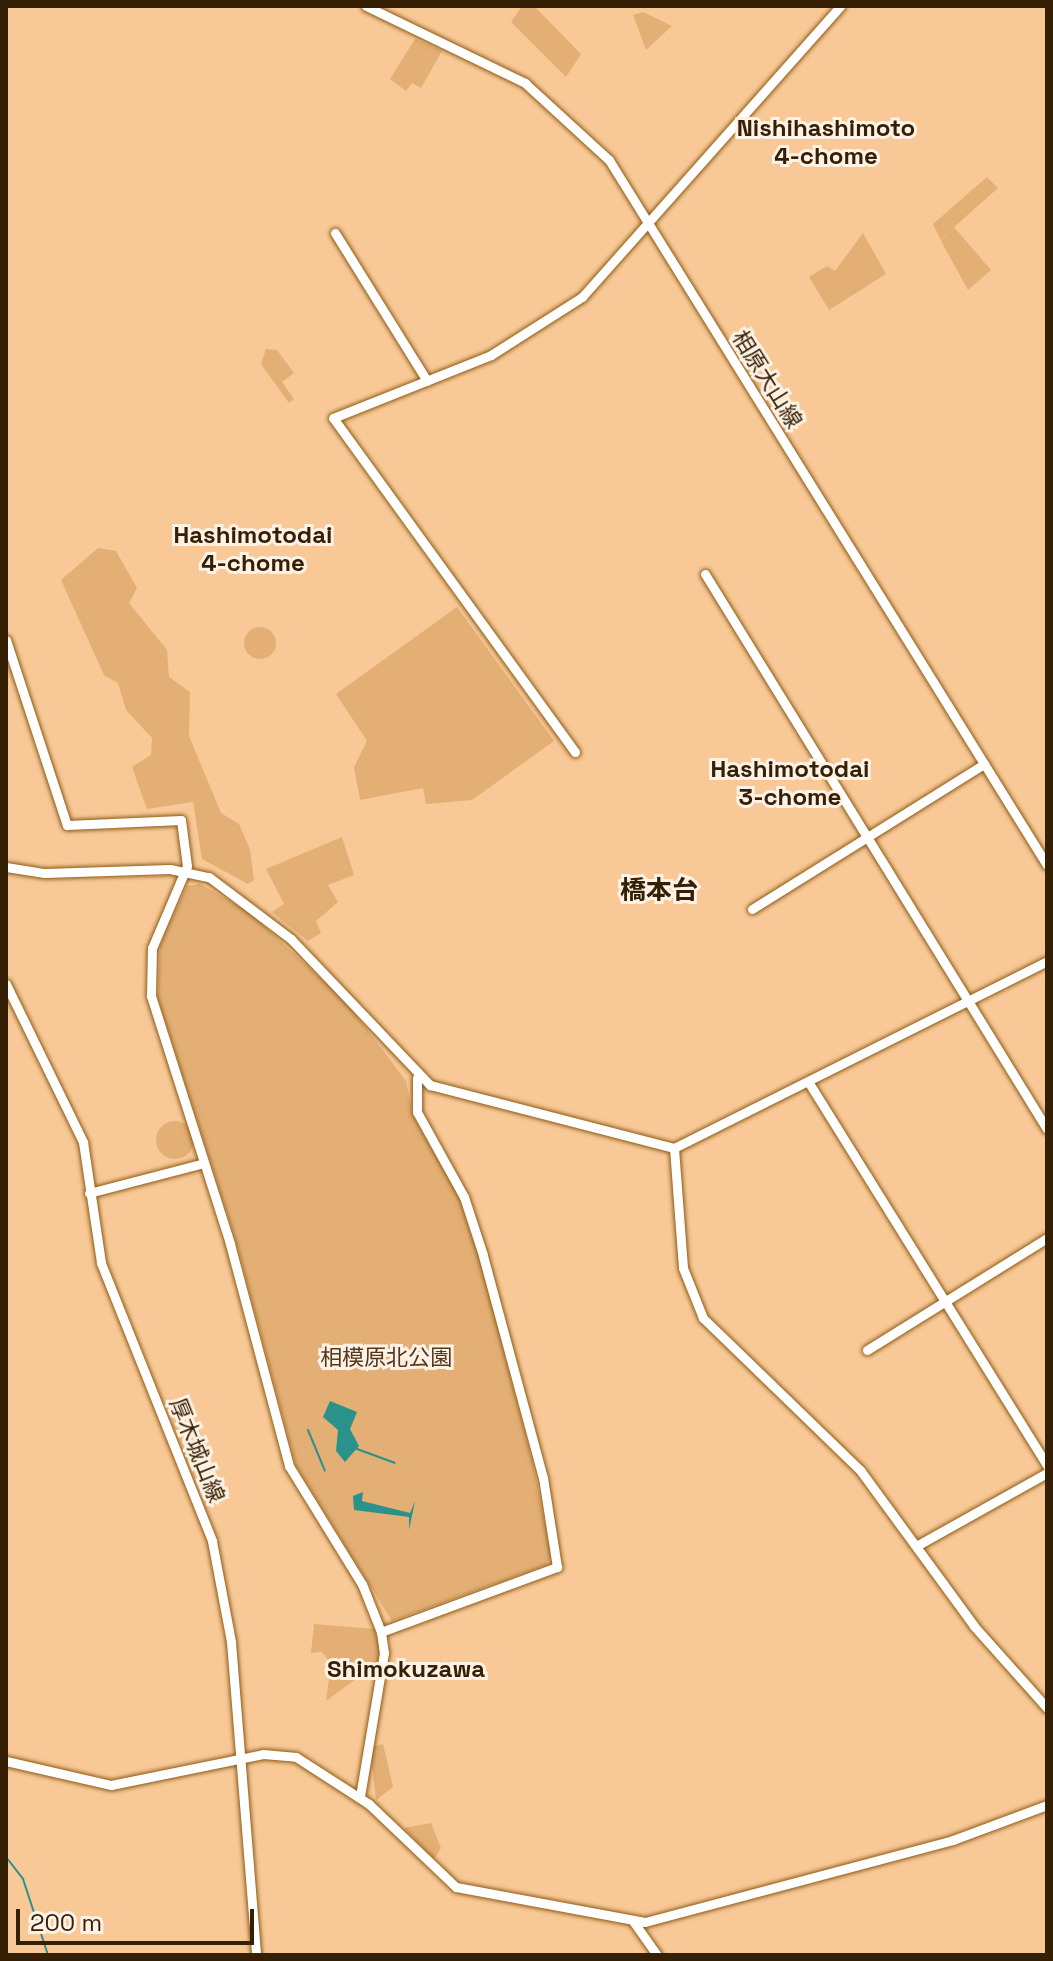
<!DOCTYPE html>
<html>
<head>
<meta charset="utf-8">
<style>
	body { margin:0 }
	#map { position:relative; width:1053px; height:1961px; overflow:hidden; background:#f8c997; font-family:"Space Grotesk","Noto Sans JP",sans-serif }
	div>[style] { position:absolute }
	.green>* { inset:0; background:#e3af75 }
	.round { border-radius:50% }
	.water>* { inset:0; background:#2b918b }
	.stream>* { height:2px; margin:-1px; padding:0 1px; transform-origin:1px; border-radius:1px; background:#2b918b }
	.roads { filter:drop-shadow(0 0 2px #8f5b14) drop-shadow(0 0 2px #8f5b14) }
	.secondary>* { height:9px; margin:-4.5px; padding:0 4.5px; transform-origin:4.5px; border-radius:4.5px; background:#fff }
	span { translate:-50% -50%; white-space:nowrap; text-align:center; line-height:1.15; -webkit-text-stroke:6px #fdf2e5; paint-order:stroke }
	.street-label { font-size:22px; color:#362005 }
	.park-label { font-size:22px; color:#53391b }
	.neighbourhood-label { font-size:24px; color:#362005; font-weight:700 }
	.quarter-label { font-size:26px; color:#362005; font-weight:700 }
	.frame { position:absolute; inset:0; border:8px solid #362005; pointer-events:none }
	.scale { position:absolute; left:16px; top:1909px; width:238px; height:36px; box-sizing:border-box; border:4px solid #362005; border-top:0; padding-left:10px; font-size:24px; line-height:28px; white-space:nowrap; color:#362005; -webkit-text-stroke:6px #fdf2e5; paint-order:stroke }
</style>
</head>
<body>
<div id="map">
	<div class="green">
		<div style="clip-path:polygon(522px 6px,534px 6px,581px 54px,566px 77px,511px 22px)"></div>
		<div style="clip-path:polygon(643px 12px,672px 26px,646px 50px,633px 15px)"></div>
		<div style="clip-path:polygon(415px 39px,442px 51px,421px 88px,412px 83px,406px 91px,390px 79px)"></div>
		<div style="clip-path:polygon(987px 177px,998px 188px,954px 227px,991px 270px,968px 290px,941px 241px,951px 231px,941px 240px,933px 224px)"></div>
		<div style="clip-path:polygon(863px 233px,886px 274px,829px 310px,809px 277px,827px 266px,835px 271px)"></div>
		<div style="clip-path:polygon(266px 349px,277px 350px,294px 373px,282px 382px,294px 399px,289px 403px,261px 364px)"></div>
		<div style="clip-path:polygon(98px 548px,116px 551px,137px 588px,129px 603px,167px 650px,169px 677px,190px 692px,189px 736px,221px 813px,239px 824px,250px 849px,254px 880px,248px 884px,202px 859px,193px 802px,147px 809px,132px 767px,151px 755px,152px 738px,126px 710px,118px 683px,104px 675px,61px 580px)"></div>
		<div style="clip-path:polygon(457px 607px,554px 741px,472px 800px,426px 804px,423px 788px,360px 800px,354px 767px,367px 741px,336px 694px)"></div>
		<div class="round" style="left:244px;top:627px;width:32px;height:32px"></div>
		<div style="clip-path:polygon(342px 837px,354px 875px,328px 885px,338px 902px,316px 921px,321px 933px,308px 941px,272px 912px,284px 904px,266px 869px)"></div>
		<div style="clip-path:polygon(200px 884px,249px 912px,347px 1003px,406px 1081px,413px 1116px,457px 1192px,482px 1267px,533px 1464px,551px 1556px,546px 1565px,392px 1621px,296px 1465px,235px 1237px,158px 998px,160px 945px,187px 886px)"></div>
		<div class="round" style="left:156px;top:1121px;width:38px;height:38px"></div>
		<div style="clip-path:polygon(314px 1624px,374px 1629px,380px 1648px,379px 1662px,326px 1701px,331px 1664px,322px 1652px,311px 1653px)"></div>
		<div style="clip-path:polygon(383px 1744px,393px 1787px,376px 1800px,370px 1747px)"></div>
		<div style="clip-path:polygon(431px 1823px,441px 1848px,434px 1859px,404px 1828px)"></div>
	</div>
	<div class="water">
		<div style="clip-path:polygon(330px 1401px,357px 1412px,350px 1429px,359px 1446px,345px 1462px,336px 1451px,338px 1430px,323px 1417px)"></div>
		<div style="clip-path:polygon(363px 1492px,362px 1501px,410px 1513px,415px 1501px,409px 1530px,409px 1517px,354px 1510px,353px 1496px)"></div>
	</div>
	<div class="stream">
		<div style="left:308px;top:1430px;width:44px;rotate:67.5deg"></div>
		<div style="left:357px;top:1449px;width:40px;rotate:20.2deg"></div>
		<div style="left:6px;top:1857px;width:28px;rotate:52deg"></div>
		<div style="left:23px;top:1879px;width:80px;rotate:71.8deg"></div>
	</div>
	<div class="roads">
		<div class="secondary">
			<div style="left:366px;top:6px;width:177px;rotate:25.8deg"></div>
			<div style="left:525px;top:83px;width:114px;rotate:42.5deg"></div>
			<div style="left:609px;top:160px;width:830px;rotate:58.15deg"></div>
			<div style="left:335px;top:233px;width:174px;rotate:58.1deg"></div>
			<div style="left:705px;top:574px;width:652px;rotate:58.36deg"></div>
			<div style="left:6px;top:640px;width:195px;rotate:71.8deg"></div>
			<div style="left:67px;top:825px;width:114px;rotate:-2.5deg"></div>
			<div style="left:181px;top:820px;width:46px;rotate:82.6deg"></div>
			<div style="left:187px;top:866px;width:89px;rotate:113.1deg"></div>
			<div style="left:152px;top:948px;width:48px;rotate:91.2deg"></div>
			<div style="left:151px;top:996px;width:260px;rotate:72.3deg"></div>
			<div style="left:230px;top:1244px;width:230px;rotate:75.1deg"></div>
			<div style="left:289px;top:1466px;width:139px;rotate:58.3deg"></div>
			<div style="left:362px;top:1584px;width:52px;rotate:68.4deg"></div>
			<div style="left:381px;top:1632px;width:21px;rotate:82deg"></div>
			<div style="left:384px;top:1653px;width:146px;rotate:99.5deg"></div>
			<div style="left:575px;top:752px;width:412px;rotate:-125.9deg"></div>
			<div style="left:333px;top:418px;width:170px;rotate:-21.7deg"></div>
			<div style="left:491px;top:355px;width:108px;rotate:-32.5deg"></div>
			<div style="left:582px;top:297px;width:389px;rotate:-48.4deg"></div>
			<div style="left:6px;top:867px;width:39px;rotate:9deg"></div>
			<div style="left:45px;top:873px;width:125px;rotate:-1.8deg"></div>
			<div style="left:170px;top:869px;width:40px;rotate:12deg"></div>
			<div style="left:209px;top:877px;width:103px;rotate:37.1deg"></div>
			<div style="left:291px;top:939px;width:202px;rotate:46.4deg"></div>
			<div style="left:430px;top:1085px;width:252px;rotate:14.5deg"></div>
			<div style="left:674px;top:1148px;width:417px;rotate:-26.6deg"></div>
			<div style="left:752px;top:909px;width:274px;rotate:-32deg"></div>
			<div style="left:6px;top:984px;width:176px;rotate:64deg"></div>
			<div style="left:83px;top:1142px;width:122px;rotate:81.5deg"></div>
			<div style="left:101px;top:1263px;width:299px;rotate:68.2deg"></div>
			<div style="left:212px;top:1541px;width:103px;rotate:79.3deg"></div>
			<div style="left:231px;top:1642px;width:314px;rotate:85.4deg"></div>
			<div style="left:809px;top:1083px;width:451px;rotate:58.1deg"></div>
			<div style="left:674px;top:1148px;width:120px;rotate:85.7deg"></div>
			<div style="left:683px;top:1268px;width:54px;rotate:68.2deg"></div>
			<div style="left:703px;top:1318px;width:219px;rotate:44.1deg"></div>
			<div style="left:860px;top:1470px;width:193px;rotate:53.8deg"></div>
			<div style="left:974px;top:1626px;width:110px;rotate:48.3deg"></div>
			<div style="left:89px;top:1193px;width:119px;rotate:-14.6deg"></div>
			<div style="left:867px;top:1350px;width:212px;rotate:-31.9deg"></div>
			<div style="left:918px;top:1545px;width:148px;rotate:-29.2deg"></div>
			<div style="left:381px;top:1632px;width:188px;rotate:-20.3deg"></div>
			<div style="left:557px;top:1567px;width:90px;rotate:-98.9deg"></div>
			<div style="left:543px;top:1478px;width:231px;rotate:-105.1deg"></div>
			<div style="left:483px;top:1255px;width:61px;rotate:-108.1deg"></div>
			<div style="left:464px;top:1197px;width:97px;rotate:-118.9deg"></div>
			<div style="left:417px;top:1112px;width:34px;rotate:-90deg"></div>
			<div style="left:6px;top:1761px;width:108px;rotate:12.9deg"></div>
			<div style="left:111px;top:1785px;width:155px;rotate:-11.5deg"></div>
			<div style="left:263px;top:1754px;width:33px;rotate:5deg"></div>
			<div style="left:296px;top:1757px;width:87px;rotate:32.8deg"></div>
			<div style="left:369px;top:1804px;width:120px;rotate:43.7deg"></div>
			<div style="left:456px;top:1887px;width:192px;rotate:10.5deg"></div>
			<div style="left:645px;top:1922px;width:319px;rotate:-14.9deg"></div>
			<div style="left:953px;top:1840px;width:100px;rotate:-20.4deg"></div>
			<div style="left:633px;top:1921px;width:42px;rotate:54.8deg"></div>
		</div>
	</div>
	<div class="street-label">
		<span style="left:767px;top:379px;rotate:58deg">相原大山線</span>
		<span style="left:197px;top:1450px;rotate:68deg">厚木城山線</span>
	</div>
	<div class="park-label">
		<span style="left:386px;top:1358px">相模原北公園</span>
	</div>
	<div class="neighbourhood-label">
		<span style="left:826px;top:142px">Nishihashimoto<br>4-chome</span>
		<span style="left:253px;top:549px">Hashimotodai<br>4-chome</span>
		<span style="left:790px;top:783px">Hashimotodai<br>3-chome</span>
		<span style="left:406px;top:1669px">Shimokuzawa</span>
	</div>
	<div class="quarter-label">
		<span style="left:659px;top:891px">橋本台</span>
	</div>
	<div class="frame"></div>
	<div class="scale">200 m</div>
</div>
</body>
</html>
